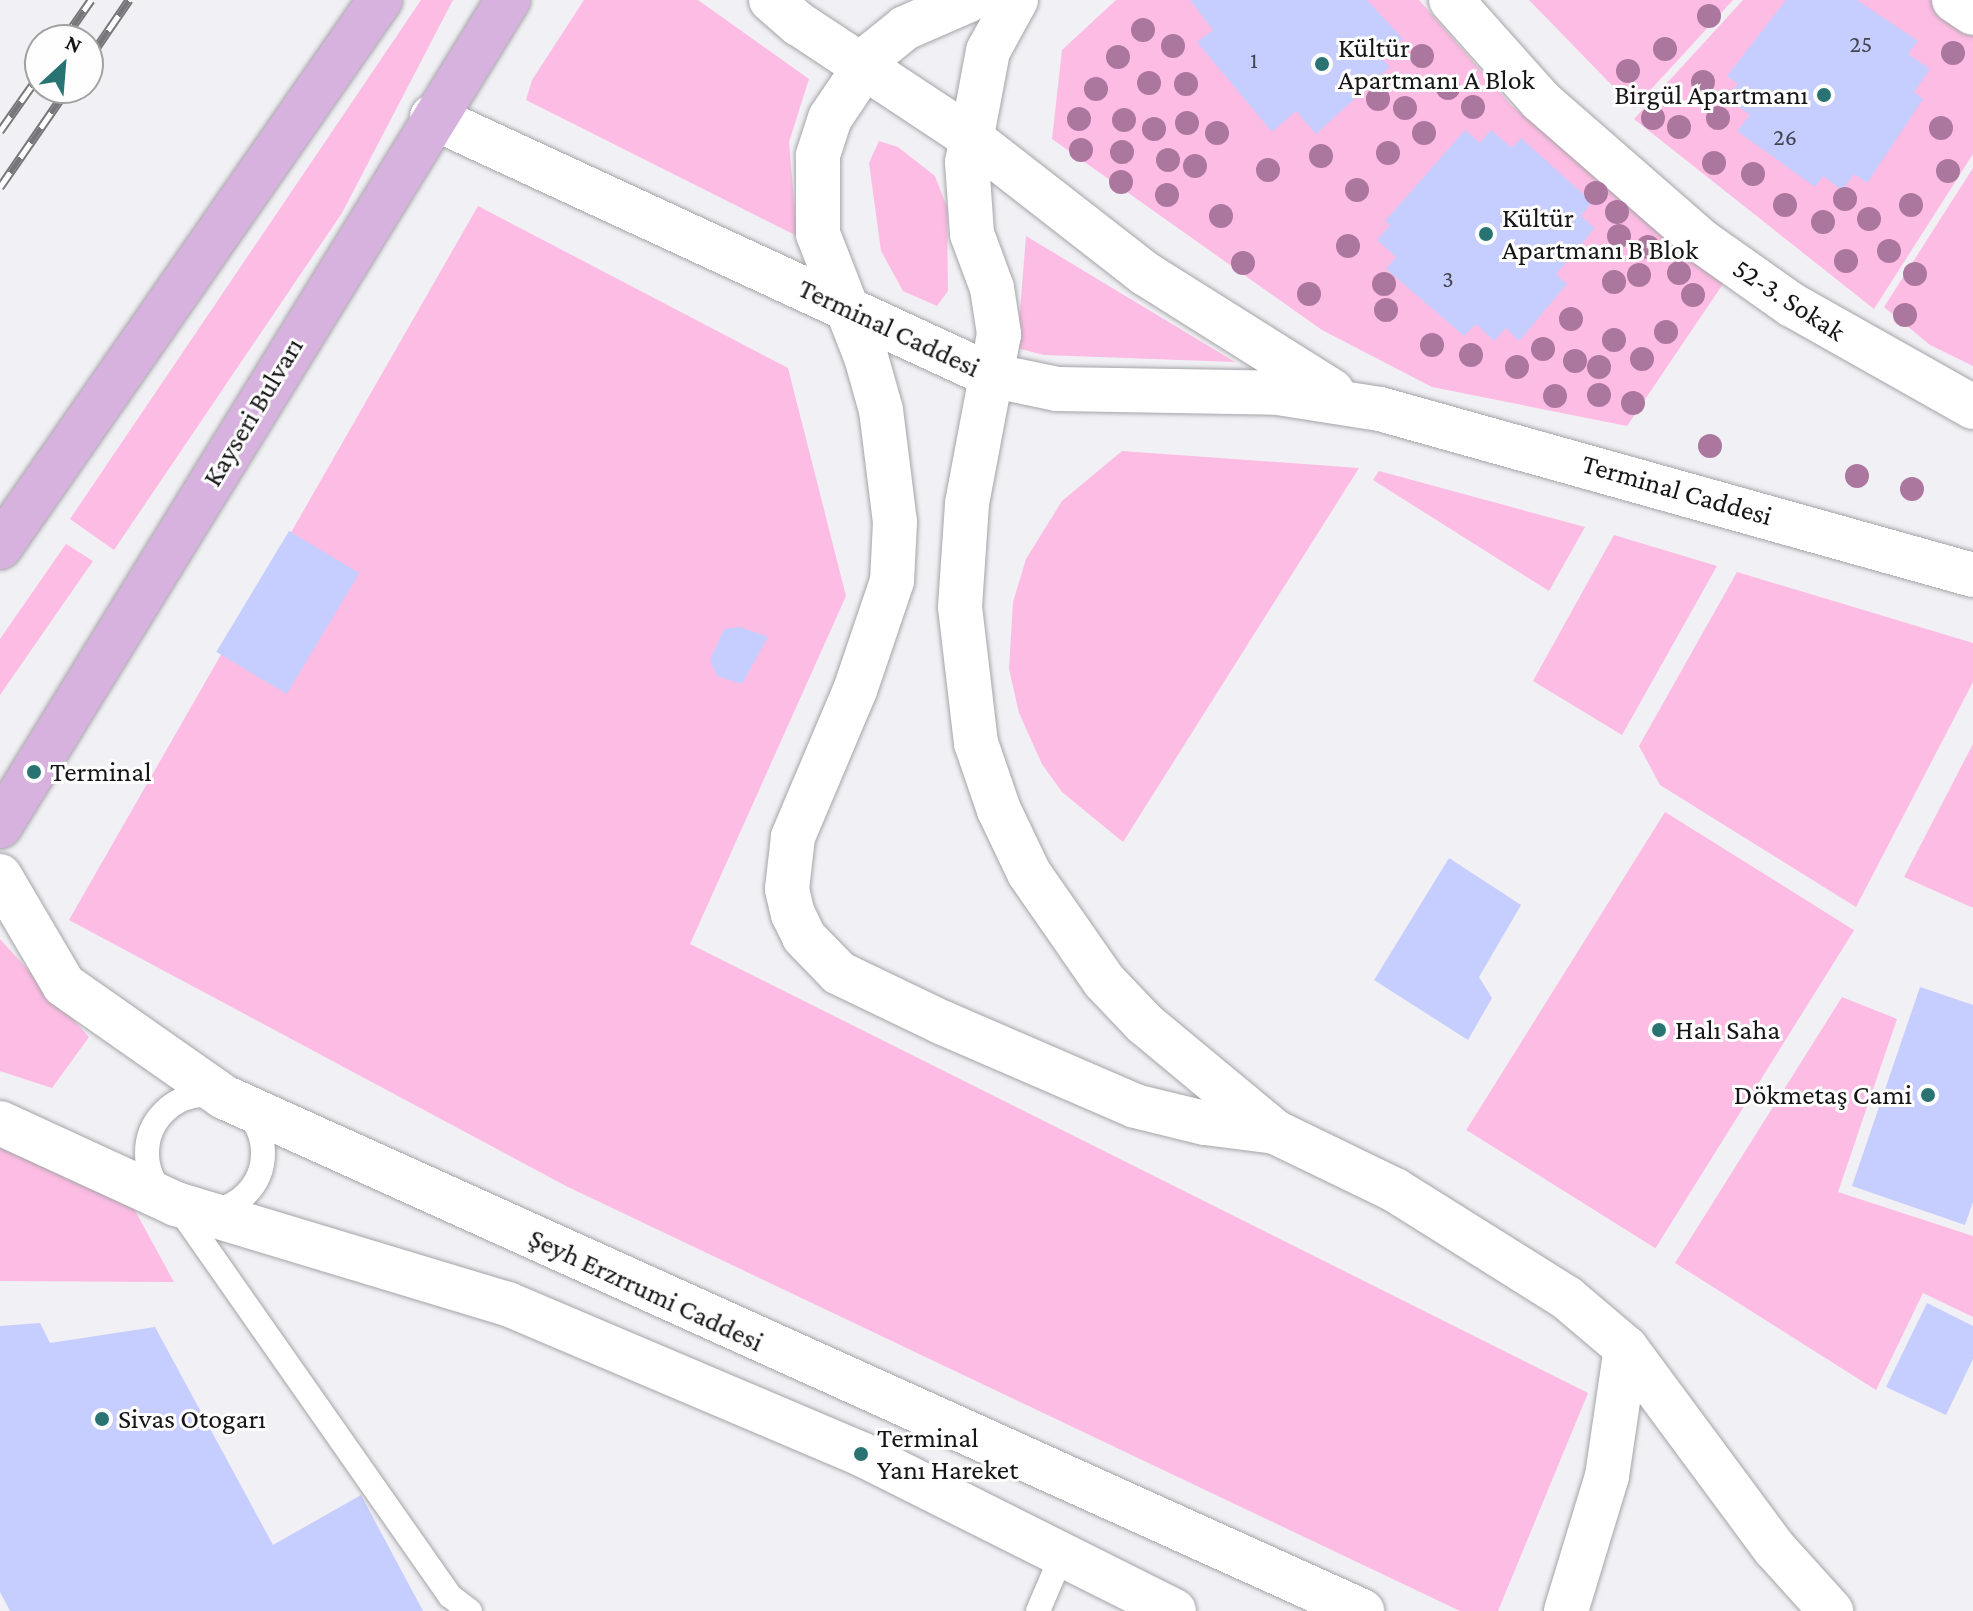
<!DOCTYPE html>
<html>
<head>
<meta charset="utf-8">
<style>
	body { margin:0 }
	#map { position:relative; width:1973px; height:1611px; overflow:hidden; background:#f1f0f4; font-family:"Crimson Pro",serif }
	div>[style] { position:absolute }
	.green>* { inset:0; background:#fdbce3; transform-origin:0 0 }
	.building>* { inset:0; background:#c6cdff; transform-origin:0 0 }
	.roads { filter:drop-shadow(0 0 2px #a5a4a8) drop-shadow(0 0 2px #a5a4a8) }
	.service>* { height:24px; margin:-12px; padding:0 12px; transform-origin:12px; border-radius:12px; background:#fff }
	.service>.ring { margin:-12px; padding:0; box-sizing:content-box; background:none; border:24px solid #fff; border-radius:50% }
	.minor>* { height:44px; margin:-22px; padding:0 22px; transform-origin:22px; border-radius:22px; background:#fff }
	.primary>* { height:44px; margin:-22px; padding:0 22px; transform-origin:22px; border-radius:22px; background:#d8b2df }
	.rail>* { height:9px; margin-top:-4.5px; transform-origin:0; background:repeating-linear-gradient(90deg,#fefefe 0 18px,#777679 0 36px); box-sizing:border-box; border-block:2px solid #777679 }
	.trees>* { width:24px; height:24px; margin:-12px; border-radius:50%; background:#ac779f }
	.dots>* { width:22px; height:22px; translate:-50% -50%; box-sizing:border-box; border:4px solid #fefefe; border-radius:50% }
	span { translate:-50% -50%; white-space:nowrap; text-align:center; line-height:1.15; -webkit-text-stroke:6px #fefefe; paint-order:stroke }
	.number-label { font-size:24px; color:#424351 }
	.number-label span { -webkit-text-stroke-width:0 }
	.poi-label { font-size:28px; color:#161517 }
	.left { translate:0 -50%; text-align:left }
	.right { translate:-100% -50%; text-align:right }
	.street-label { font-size:28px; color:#161517 }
	.north { position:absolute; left:24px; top:24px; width:80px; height:80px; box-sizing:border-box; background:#fefefe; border:2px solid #a1a1a2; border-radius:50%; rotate:26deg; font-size:22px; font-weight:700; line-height:32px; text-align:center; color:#161517 }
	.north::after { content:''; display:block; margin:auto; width:28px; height:36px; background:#297473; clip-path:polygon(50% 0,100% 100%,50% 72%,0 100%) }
</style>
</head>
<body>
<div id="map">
	<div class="green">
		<div style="clip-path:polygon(421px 0,453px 0,342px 213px,114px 550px,70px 519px)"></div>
		<div style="clip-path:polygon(584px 0,698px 0,809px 79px,789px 142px,797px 236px,526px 100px,532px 80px)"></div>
		<div style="clip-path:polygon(1116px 0,1419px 0,1511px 105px,1725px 281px,1627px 426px,1432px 387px,1322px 330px,1052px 139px,1062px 50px)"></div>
		<div style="clip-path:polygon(1529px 0,1733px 0,1634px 108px)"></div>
		<div style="clip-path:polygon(1743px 0,1932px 0,1973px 36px,1973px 154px,1874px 309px,1634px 119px)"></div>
		<div style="clip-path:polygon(879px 141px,898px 147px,935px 176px,947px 207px,948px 291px,937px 306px,903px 291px,881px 251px,869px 163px)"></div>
		<div style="clip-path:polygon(1973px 168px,1973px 366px,1930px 345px,1884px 307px)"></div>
		<div style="clip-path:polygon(478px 206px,788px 368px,846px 596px,690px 944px,1588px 1393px,1498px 1611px,1460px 1611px,568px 1187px,69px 920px)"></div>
		<div style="clip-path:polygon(1026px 236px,1235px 362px,1044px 355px,1017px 348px)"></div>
		<div style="clip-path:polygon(1122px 451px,1359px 468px,1123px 842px,1062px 792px,1042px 764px,1019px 713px,1009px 669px,1013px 602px,1026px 559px,1062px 501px)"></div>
		<div style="clip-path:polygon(1379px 471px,1585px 527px,1549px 591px,1373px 480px)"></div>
		<div style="clip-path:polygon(1614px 535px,1717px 566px,1622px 735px,1533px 681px)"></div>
		<div style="clip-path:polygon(66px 544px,93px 561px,0 695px,0 639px)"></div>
		<div style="clip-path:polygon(1737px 572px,1973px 643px,1973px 682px,1856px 907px,1660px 785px,1639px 746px)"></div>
		<div style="clip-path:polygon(1973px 744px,1973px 907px,1971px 907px,1904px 877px)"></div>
		<div style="left:1665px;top:812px;width:223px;height:375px;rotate:32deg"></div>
		<div style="clip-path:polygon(0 939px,89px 1037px,52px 1088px,0 1071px)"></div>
		<div style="clip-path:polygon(1842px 997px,1897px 1019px,1838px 1192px,1973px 1236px,1973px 1317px,1923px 1293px,1876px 1390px,1675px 1263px)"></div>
		<div style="clip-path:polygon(0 1146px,127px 1196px,174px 1282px,0 1281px)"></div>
	</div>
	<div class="building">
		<div style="clip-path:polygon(1190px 0,1367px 0,1403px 39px,1381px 58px,1390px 67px,1316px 134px,1296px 111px,1272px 132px,1197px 42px,1213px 30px)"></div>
		<div style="clip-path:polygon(1786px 0,1857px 0,1918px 41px,1908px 54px,1930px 69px,1914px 92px,1923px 99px,1867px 183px,1854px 174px,1842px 190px,1823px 176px,1815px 187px,1737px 131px,1750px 115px,1727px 98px,1738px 84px,1727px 76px)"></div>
		<div style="clip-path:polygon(1465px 130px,1480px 143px,1491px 130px,1512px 148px,1521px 138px,1592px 202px,1581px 216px,1595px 228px,1556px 274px,1567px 284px,1519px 341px,1506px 328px,1494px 341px,1476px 324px,1464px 336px,1386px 269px,1396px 257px,1377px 240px,1390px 225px,1385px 221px)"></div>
		<div style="left:289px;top:531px;width:82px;height:141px;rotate:31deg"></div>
		<div style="clip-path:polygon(740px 627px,768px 637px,742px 684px,717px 676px,710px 660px,724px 629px)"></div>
		<div style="clip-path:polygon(1449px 858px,1521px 905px,1479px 977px,1492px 998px,1468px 1040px,1374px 980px)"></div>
		<div style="clip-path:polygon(1920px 987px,1973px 1005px,1973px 1202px,1965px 1225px,1852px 1186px)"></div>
		<div style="clip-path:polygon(1927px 1303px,1973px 1326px,1973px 1359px,1946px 1415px,1886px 1387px)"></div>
		<div style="clip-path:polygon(40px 1323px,50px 1343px,155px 1327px,273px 1545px,361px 1495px,423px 1611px,10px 1611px,0 1592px,0 1326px)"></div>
	</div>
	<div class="roads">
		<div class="service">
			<div class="ring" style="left:147px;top:1095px;width:92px;height:92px"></div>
			<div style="left:177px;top:1206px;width:476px;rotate:55deg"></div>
			<div style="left:450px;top:1596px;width:25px;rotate:37deg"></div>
			<div style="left:1038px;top:1611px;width:59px;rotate:-66.9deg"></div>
		</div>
		<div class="minor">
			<div style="left:771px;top:0;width:37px;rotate:41deg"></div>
			<div style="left:799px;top:24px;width:206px;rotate:33.5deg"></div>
			<div style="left:971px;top:138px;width:222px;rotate:37.9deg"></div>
			<div style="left:1146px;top:274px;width:220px;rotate:32.2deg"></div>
			<div style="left:969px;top:0;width:70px;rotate:156.4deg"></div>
			<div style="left:905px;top:28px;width:40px;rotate:141deg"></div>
			<div style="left:874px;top:53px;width:78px;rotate:124.1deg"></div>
			<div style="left:830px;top:118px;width:40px;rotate:108deg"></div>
			<div style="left:818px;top:156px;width:78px;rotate:90deg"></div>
			<div style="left:818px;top:234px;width:132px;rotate:68.7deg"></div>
			<div style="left:866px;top:357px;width:55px;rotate:74.2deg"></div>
			<div style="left:881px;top:410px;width:113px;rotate:82.9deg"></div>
			<div style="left:895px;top:522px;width:59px;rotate:92.9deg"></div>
			<div style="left:892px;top:581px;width:115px;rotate:108.7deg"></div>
			<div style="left:855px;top:690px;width:160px;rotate:112.9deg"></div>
			<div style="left:793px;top:837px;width:52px;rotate:96.6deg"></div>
			<div style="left:787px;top:889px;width:26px;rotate:77deg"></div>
			<div style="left:793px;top:914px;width:25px;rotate:64deg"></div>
			<div style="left:804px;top:937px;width:50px;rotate:45.8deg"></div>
			<div style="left:839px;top:973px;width:113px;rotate:25.7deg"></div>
			<div style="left:941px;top:1022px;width:211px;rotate:23.4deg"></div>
			<div style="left:1135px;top:1106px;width:72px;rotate:13.7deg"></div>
			<div style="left:1205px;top:1123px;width:71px;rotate:7.3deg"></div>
			<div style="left:1016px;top:0;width:58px;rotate:118.8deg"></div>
			<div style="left:988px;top:51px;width:113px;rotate:100.7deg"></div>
			<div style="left:967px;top:162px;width:72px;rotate:86deg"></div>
			<div style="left:972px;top:234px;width:58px;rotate:69.7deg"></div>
			<div style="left:992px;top:288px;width:47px;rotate:81.3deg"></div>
			<div style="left:999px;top:334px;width:173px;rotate:100.7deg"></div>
			<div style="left:967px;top:504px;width:103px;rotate:93.9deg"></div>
			<div style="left:960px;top:607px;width:137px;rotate:83.3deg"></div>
			<div style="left:976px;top:743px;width:71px;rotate:71.1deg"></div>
			<div style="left:999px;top:810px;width:70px;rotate:64.5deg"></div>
			<div style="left:1029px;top:873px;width:131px;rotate:55.2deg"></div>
			<div style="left:1104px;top:981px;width:59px;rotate:46.4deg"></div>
			<div style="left:1145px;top:1024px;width:169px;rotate:39.7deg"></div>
			<div style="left:1275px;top:1132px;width:133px;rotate:25.8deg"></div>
			<div style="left:1395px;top:1190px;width:203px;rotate:32.1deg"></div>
			<div style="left:1567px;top:1298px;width:77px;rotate:40.3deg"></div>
			<div style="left:1626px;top:1348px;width:250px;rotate:53.5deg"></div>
			<div style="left:1775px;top:1549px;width:84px;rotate:47.9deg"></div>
			<div style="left:1451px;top:0;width:135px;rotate:48.3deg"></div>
			<div style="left:1541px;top:101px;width:216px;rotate:41.1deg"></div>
			<div style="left:1704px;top:243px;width:108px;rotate:35.2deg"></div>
			<div style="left:1792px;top:305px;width:208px;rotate:29.4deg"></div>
			<div style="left:1954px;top:0;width:23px;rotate:34deg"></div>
			<div style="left:432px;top:117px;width:615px;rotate:24.81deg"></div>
			<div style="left:990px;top:375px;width:68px;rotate:11.8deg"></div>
			<div style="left:1057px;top:389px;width:221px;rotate:1deg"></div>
			<div style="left:1278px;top:393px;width:103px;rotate:8.9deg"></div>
			<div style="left:1380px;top:409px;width:616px;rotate:15.64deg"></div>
			<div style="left:0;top:876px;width:126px;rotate:59.6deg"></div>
			<div style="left:64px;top:985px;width:195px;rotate:35deg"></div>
			<div style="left:224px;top:1097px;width:1249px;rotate:24.31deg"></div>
			<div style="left:0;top:1123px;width:194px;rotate:24.7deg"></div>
			<div style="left:176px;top:1204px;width:347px;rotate:16.8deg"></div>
			<div style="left:508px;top:1304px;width:384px;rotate:23deg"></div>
			<div style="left:861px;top:1454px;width:350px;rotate:26.6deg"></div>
			<div style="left:1566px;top:1611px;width:141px;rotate:-73.1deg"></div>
			<div style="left:1607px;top:1476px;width:129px;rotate:-81.6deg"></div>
		</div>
		<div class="primary">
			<div style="left:0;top:547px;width:666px;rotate:-55.21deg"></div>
			<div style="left:0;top:826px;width:970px;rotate:-58.41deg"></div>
		</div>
	</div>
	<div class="rail">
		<div style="left:63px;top:40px;width:49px;rotate:-55deg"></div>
		<div style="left:88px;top:60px;width:73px;rotate:-55.7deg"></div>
		<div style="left:0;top:131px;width:70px;rotate:-54.9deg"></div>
		<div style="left:0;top:187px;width:120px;rotate:-55.5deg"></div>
	</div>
	<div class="trees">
		<div style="left:1709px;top:16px"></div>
		<div style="left:1143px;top:30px"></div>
		<div style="left:1173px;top:46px"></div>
		<div style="left:1665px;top:49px"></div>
		<div style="left:1953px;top:53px"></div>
		<div style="left:1422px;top:56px"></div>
		<div style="left:1118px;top:57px"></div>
		<div style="left:1628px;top:71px"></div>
		<div style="left:1703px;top:82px"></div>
		<div style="left:1149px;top:83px"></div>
		<div style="left:1186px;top:84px"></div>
		<div style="left:1448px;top:88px"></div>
		<div style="left:1096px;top:89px"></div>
		<div style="left:1378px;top:99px"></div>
		<div style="left:1473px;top:107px"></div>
		<div style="left:1405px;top:108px"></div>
		<div style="left:1653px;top:118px"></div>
		<div style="left:1718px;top:118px"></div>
		<div style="left:1079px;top:119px"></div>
		<div style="left:1124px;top:120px"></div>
		<div style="left:1187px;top:123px"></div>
		<div style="left:1679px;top:127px"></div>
		<div style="left:1941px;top:128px"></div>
		<div style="left:1154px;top:129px"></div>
		<div style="left:1217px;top:133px"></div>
		<div style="left:1424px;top:133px"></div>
		<div style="left:1081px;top:150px"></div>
		<div style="left:1122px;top:152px"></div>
		<div style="left:1388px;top:153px"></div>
		<div style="left:1321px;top:156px"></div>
		<div style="left:1168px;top:160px"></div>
		<div style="left:1714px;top:163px"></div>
		<div style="left:1195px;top:166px"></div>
		<div style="left:1268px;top:170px"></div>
		<div style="left:1948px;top:171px"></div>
		<div style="left:1753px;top:174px"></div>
		<div style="left:1121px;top:182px"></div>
		<div style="left:1357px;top:190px"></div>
		<div style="left:1596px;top:193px"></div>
		<div style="left:1167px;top:195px"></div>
		<div style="left:1845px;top:199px"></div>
		<div style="left:1785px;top:205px"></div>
		<div style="left:1911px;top:205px"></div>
		<div style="left:1617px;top:212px"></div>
		<div style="left:1221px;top:216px"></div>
		<div style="left:1869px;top:219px"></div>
		<div style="left:1823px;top:222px"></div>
		<div style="left:1619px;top:236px"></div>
		<div style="left:1348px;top:246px"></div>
		<div style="left:1648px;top:247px"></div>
		<div style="left:1889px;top:251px"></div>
		<div style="left:1846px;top:261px"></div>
		<div style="left:1243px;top:263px"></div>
		<div style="left:1679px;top:273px"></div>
		<div style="left:1915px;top:274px"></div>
		<div style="left:1639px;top:275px"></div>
		<div style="left:1614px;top:282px"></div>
		<div style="left:1384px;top:284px"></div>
		<div style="left:1309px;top:294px"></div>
		<div style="left:1693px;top:295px"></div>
		<div style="left:1386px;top:310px"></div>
		<div style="left:1905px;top:315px"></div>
		<div style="left:1571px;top:319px"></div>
		<div style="left:1666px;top:332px"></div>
		<div style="left:1614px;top:340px"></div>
		<div style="left:1432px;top:345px"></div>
		<div style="left:1543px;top:349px"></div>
		<div style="left:1471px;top:355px"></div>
		<div style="left:1642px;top:359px"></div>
		<div style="left:1575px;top:361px"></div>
		<div style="left:1517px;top:367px"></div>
		<div style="left:1599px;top:367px"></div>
		<div style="left:1599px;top:395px"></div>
		<div style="left:1555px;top:396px"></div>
		<div style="left:1633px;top:403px"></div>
		<div style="left:1710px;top:446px"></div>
		<div style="left:1857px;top:476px"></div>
		<div style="left:1912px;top:489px"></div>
	</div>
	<div class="dots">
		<div style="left:1322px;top:64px;background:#297473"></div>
		<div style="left:1824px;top:95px;background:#297473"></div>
		<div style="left:1486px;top:234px;background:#297473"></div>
		<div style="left:34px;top:772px;background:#297473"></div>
		<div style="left:1659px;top:1030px;background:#297473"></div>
		<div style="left:1928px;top:1095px;background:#297473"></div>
		<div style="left:102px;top:1419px;background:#297473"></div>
		<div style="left:861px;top:1454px;background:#297473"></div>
	</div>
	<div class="number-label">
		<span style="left:1861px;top:44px">25</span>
		<span style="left:1254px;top:60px">1</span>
		<span style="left:1785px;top:137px">26</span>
		<span style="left:1448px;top:279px">3</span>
	</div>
	<div class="poi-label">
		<span class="left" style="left:1338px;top:64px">Kültür<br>Apartmanı A Blok</span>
		<span class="right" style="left:1808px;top:95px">Birgül Apartmanı</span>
		<span class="left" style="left:1502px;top:234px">Kültür<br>Apartmanı B Blok</span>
		<span class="left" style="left:50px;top:772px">Terminal</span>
		<span class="left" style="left:1675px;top:1030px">Halı Saha</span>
		<span class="right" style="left:1912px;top:1095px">Dökmetaş Cami</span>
		<span class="left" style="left:118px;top:1419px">Sivas Otogarı</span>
		<span class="left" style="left:877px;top:1454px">Terminal<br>Yanı Hareket</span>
	</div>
	<div class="street-label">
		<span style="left:1789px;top:300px;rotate:33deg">52-3. Sokak</span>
		<span style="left:889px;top:328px;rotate:25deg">Terminal Caddesi</span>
		<span style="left:253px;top:412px;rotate:-59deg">Kayseri Bulvarı</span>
		<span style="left:1677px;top:490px;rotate:16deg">Terminal Caddesi</span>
		<span style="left:646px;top:1290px;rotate:25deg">Şeyh Erzrrumi Caddesi</span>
	</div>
	<div class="north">N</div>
</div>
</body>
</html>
